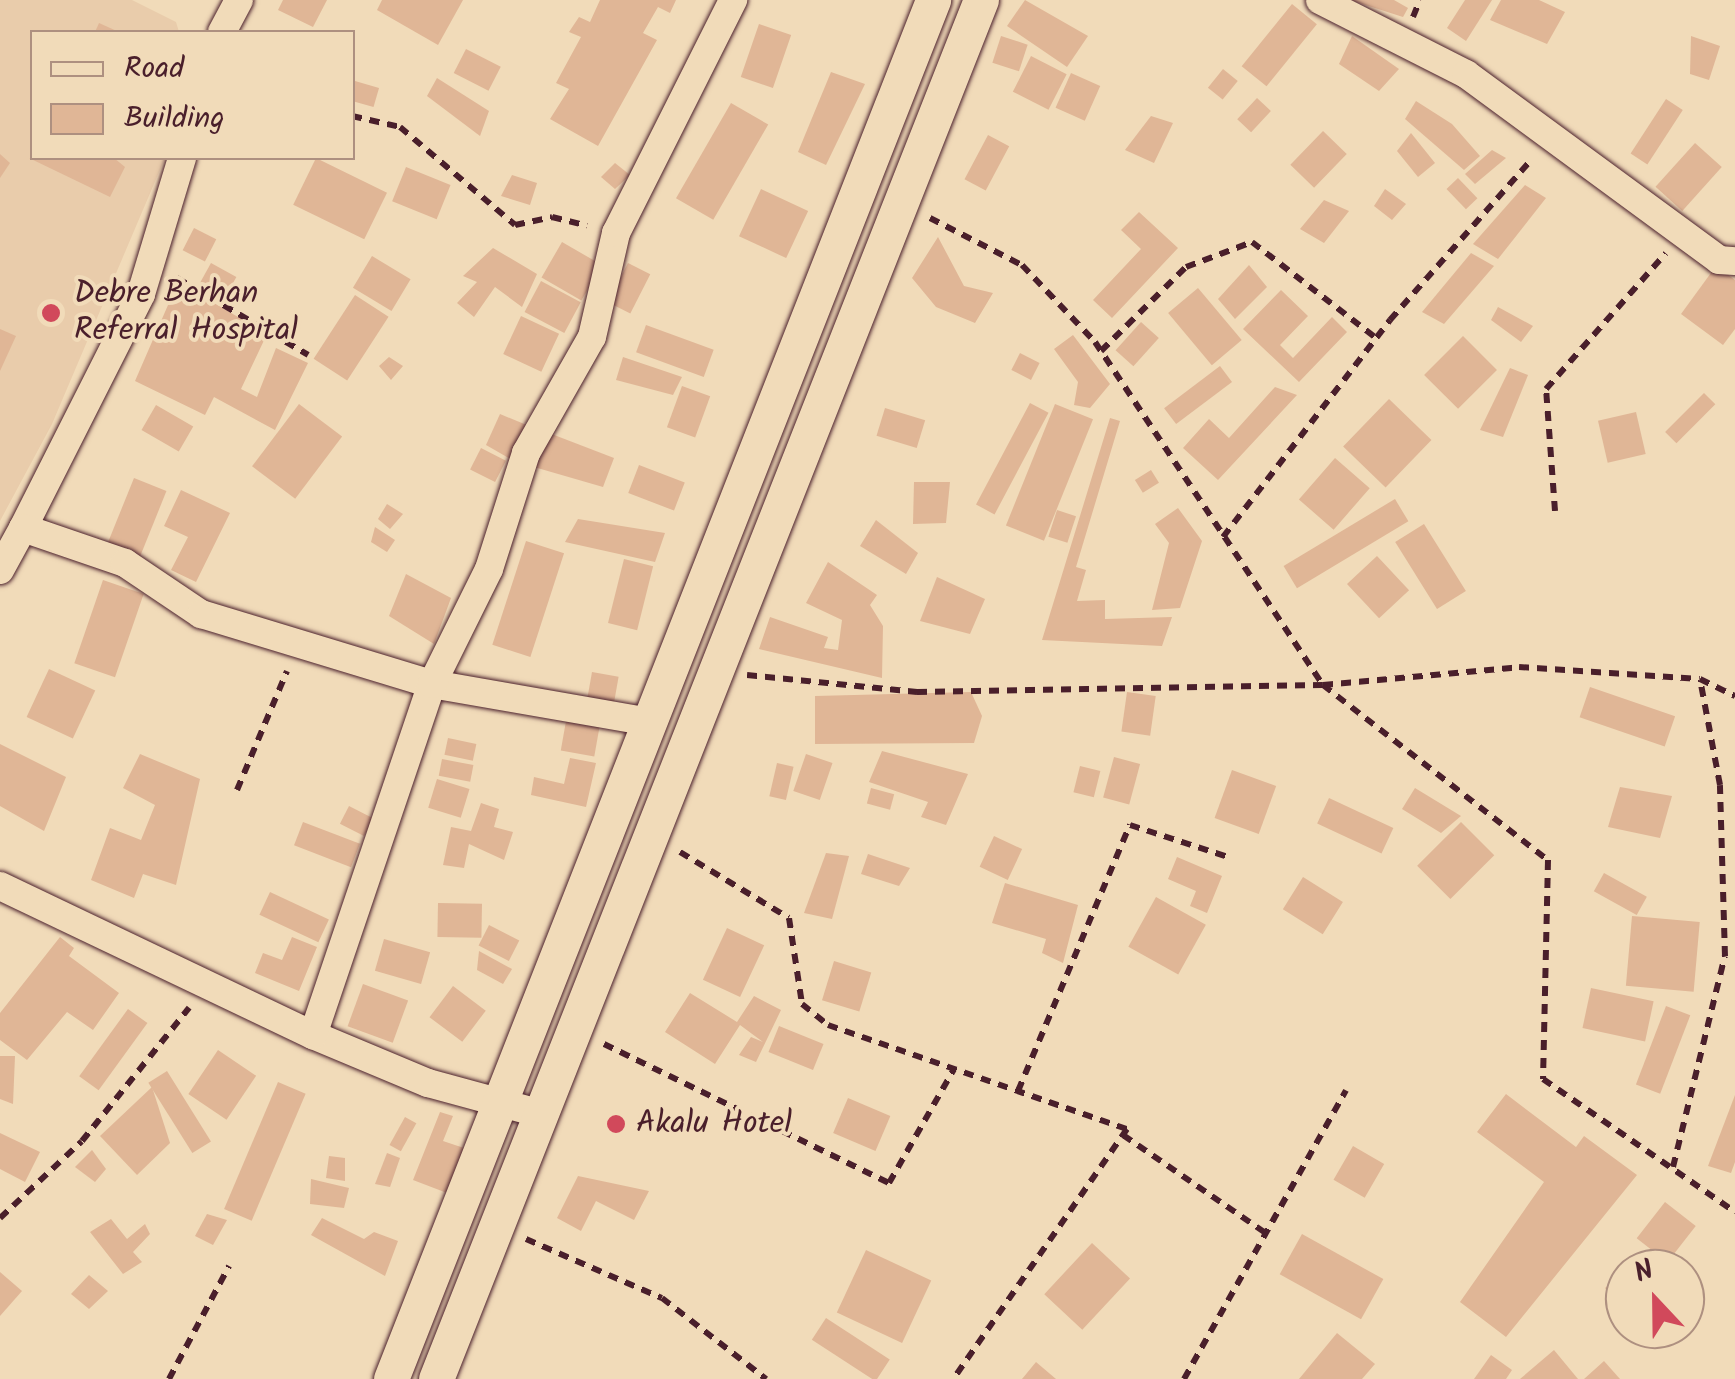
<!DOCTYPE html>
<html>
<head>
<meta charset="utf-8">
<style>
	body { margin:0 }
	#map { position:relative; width:1735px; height:1379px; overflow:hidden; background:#f1dbb9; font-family:Kalam,sans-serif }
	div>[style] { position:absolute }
	.built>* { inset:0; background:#e9ccab }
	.building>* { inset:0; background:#e0b696; transform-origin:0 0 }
	.path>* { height:6px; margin-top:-3px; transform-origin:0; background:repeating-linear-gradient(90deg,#4a1f2b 0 10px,transparent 0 18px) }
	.roads { filter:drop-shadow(0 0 2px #4a1f2b) drop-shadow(0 0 2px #4a1f2b) }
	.minor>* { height:28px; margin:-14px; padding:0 14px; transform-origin:14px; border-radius:14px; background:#f1dbb9 }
	.tertiary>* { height:35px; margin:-17.5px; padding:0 17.5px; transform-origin:17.5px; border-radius:17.5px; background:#f1dbb9 }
	.dots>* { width:28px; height:28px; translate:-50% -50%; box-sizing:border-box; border:5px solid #f1dbb9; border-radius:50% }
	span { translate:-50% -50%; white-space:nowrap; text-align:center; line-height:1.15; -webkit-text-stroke:8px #f1dbb9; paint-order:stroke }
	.poi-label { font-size:32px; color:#4a1f2b }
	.left { translate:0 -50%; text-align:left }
	.legend { position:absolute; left:30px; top:30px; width:325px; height:130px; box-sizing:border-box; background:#f1dbb9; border:2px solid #ae9080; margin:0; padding:12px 18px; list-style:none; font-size:30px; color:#4a1f2b }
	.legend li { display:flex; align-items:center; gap:20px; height:50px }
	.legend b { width:50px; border:2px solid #ae9080 }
	.north { position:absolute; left:1605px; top:1249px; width:100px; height:100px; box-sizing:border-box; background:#f1dbb9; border:2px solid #ae9080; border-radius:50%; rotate:338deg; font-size:28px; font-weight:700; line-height:40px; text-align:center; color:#4a1f2b }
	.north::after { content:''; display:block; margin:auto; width:35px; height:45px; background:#d1495b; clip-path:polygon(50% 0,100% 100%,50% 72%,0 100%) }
</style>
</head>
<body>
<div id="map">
	<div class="built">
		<div style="clip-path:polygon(0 0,132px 0,176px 22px,179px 32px,32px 32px,32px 158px,165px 158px,52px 424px,0 521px)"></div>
	</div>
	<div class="building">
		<div style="clip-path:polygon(283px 0,327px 0,313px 27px,278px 10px)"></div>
		<div style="clip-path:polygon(382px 0,463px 0,438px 45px,377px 10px)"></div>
		<div style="clip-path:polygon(600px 0,676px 0,670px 13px,658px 7px,643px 33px,657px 40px,598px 146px,550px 119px,569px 89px,556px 83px,581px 37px,569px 32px,579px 17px,590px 22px)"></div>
		<div style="clip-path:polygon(1025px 0,1088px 36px,1067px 67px,1007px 26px)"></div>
		<div style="clip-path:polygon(1350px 0,1394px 0,1408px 8px,1403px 17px)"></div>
		<div style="clip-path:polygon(1465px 0,1492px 0,1466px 41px,1447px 28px)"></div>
		<div style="clip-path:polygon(1501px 0,1539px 0,1565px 12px,1547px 44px,1490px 20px)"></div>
		<div style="left:1292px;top:4px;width:32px;height:80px;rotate:39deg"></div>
		<div style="clip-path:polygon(99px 23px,119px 32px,95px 32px)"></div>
		<div style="left:759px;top:24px;width:34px;height:56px;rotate:19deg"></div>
		<div style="left:1001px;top:36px;width:28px;height:28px;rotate:18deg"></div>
		<div style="clip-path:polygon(1352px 36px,1399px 69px,1379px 91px,1339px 64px)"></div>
		<div style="clip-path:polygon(1691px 36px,1720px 46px,1709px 80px,1690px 74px)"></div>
		<div style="left:466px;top:49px;width:39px;height:27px;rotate:27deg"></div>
		<div style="left:1031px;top:56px;width:40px;height:40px;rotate:27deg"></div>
		<div style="left:1223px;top:69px;width:19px;height:24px;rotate:39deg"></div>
		<div style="clip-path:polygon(831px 72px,865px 84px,826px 165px,798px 152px)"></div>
		<div style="left:1071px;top:73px;width:32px;height:38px;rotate:24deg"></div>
		<div style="clip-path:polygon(437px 78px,489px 111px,480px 136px,427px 96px)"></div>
		<div style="left:355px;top:81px;width:25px;height:20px;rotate:16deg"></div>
		<div style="left:1257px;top:98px;width:19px;height:29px;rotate:43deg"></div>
		<div style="left:1666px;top:99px;width:20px;height:65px;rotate:33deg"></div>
		<div style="clip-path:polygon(1416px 101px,1452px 124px,1480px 156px,1464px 170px,1405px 119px)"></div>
		<div style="left:731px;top:103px;width:43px;height:110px;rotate:30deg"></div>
		<div style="clip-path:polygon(1151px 116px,1173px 123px,1154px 163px,1125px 150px)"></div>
		<div style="left:1323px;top:131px;width:33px;height:47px;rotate:44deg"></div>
		<div style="clip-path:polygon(1411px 133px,1435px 163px,1418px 177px,1397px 151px)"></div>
		<div style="left:988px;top:135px;width:24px;height:50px;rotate:28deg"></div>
		<div style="left:1695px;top:143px;width:36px;height:59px;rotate:42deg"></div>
		<div style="clip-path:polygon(1492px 150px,1506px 158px,1475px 184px,1465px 174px)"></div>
		<div style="clip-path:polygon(0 154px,10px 163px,0 178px)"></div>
		<div style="clip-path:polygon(29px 158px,114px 158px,125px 167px,110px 197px)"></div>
		<div style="left:316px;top:158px;width:79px;height:52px;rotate:26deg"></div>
		<div style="clip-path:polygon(615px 163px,630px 175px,615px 189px,601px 177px)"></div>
		<div style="left:406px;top:167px;width:48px;height:37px;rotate:22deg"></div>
		<div style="clip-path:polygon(512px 175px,537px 183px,530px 205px,501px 196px)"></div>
		<div style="left:1458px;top:178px;width:28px;height:16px;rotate:46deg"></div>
		<div style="clip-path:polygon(1525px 185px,1546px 198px,1498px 259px,1473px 244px)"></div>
		<div style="left:761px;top:189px;width:52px;height:52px;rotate:25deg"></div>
		<div style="clip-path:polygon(1385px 189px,1406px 204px,1392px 220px,1374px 206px)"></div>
		<div style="clip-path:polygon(1324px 200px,1349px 211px,1324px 243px,1300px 229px)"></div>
		<div style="clip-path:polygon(1139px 212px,1178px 248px,1112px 318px,1093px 300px,1141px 249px,1121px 230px)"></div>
		<div style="left:194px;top:228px;width:25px;height:25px;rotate:27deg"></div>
		<div style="clip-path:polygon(938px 237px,964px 286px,993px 293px,975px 323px,936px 307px,912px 278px)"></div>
		<div style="left:562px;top:242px;width:46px;height:41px;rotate:30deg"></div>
		<div style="clip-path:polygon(493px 248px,537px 274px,522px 307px,495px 287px,474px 317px,457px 303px,477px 282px,463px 276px)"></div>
		<div style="clip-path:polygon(1471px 253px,1494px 266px,1444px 324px,1422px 312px)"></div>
		<div style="left:372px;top:256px;width:45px;height:37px;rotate:31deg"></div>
		<div style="left:211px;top:263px;width:29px;height:26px;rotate:29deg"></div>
		<div style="left:628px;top:263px;width:25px;height:44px;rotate:27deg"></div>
		<div style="clip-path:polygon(1249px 265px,1267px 287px,1235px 319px,1218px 299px)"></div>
		<div style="clip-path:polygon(1716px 266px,1735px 280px,1735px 329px,1723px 345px,1681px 314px)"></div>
		<div style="left:541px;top:281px;width:45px;height:35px;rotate:28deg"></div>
		<div style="clip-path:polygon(178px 282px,267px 334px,241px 389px,257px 397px,276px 348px,308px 363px,275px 430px,214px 397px,205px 415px,135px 381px)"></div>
		<div style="left:1198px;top:288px;width:68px;height:39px;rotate:50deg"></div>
		<div style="clip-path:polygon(1281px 290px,1308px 316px,1280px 345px,1293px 358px,1332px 317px,1347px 332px,1299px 382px,1243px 329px)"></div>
		<div style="left:355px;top:295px;width:40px;height:76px;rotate:33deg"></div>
		<div style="clip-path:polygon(1498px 307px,1533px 326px,1521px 342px,1491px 320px)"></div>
		<div style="left:521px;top:316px;width:42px;height:42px;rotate:25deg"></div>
		<div style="left:1141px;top:322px;width:24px;height:38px;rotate:42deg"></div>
		<div style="left:646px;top:325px;width:72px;height:29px;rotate:20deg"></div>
		<div style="clip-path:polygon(0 329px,16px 336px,0 371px)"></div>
		<div style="clip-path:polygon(1073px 335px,1110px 384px,1090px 408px,1074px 405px,1078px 382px,1054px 349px)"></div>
		<div style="left:1463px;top:336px;width:48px;height:55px;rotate:45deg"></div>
		<div style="left:1020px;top:353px;width:22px;height:19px;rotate:27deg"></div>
		<div style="clip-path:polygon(389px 357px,403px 366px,391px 380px,379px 366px)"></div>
		<div style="clip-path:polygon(623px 357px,682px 377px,673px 395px,616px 380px)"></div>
		<div style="left:1220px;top:366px;width:20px;height:70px;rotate:53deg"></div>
		<div style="clip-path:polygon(1510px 368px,1528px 375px,1503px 437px,1480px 430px)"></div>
		<div style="left:682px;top:386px;width:30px;height:44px;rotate:20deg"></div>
		<div style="clip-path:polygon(1275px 387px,1297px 395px,1218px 480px,1183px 448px,1209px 419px,1229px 438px)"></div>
		<div style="left:1704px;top:393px;width:16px;height:55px;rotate:45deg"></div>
		<div style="left:1389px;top:399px;width:59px;height:66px;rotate:44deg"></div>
		<div style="left:1030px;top:403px;width:21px;height:115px;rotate:28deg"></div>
		<div style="left:299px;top:404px;width:54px;height:78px;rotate:37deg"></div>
		<div style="left:1055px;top:404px;width:41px;height:131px;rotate:22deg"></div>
		<div style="left:156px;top:405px;width:43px;height:29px;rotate:30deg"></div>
		<div style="left:885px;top:408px;width:42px;height:29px;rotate:17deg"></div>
		<div style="left:1636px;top:412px;width:43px;height:39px;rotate:77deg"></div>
		<div style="clip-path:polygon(500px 414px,529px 426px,512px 460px,486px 445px)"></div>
		<div style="clip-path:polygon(1110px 418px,1120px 421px,1076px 567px,1086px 570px,1077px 601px,1105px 600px,1105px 619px,1172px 617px,1162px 646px,1042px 640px)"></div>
		<div style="clip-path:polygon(549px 433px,614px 458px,603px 487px,534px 467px)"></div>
		<div style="left:481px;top:448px;width:28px;height:24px;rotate:27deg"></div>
		<div style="left:1335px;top:458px;width:46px;height:55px;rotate:41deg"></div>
		<div style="left:639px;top:465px;width:49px;height:30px;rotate:21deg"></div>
		<div style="left:1151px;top:470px;width:15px;height:19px;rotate:58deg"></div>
		<div style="left:134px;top:478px;width:35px;height:78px;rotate:22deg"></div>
		<div style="clip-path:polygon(914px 482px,950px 482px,946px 523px,913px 524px)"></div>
		<div style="clip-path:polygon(181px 490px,230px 513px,196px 582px,171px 570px,188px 537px,164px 526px)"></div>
		<div style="left:1395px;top:499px;width:26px;height:130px;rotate:59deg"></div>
		<div style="clip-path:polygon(387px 504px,403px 514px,390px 529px,378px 519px)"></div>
		<div style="clip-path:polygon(1178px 508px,1202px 541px,1180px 608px,1152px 610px,1169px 543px,1155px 524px)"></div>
		<div style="left:1057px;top:510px;width:20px;height:28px;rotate:18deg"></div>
		<div style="clip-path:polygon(578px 519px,665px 533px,655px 562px,565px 542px)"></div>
		<div style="clip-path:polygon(876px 520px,918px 553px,906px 574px,860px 546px)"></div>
		<div style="left:1424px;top:524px;width:79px;height:34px;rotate:58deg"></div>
		<div style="clip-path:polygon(375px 527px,395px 540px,387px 552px,371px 542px)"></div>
		<div style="left:526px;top:541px;width:40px;height:109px;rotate:18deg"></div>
		<div style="left:1377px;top:556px;width:47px;height:41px;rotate:47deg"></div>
		<div style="left:624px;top:559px;width:30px;height:66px;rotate:14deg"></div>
		<div style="clip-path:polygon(828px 562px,877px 595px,870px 605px,883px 626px,882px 678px,759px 649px,770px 617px,828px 637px,824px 648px,838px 650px,842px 620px,806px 603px)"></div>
		<div style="clip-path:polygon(406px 574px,451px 598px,434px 644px,389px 616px)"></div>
		<div style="clip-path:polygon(937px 577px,985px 599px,970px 634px,920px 621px)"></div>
		<div style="left:103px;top:580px;width:43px;height:88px;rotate:19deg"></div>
		<div style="left:49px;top:669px;width:51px;height:53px;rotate:25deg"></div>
		<div style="left:592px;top:672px;width:27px;height:29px;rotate:10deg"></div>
		<div style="left:1590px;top:687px;width:90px;height:32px;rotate:19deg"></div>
		<div style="clip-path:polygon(971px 692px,982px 716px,974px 743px,815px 744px,815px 696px)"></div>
		<div style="left:1127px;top:692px;width:29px;height:40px;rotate:8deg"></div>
		<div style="left:566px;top:721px;width:34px;height:30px;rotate:10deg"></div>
		<div style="left:448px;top:738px;width:29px;height:17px;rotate:12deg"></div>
		<div style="clip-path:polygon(0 744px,66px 777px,44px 831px,0 806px)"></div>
		<div style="clip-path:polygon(882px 751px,968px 774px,946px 825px,921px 817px,928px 802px,869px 782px)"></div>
		<div style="clip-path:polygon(140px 754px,200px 779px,176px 885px,143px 874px,134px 898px,91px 880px,110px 828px,141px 840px,155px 805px,123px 788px)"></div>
		<div style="left:806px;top:754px;width:28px;height:39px;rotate:19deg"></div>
		<div style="left:1114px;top:757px;width:27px;height:42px;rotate:15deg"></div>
		<div style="clip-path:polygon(570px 758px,596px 763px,586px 807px,531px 795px,534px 777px,564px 784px)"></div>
		<div style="left:442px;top:759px;width:32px;height:17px;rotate:11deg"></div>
		<div style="left:777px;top:763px;width:17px;height:34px;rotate:13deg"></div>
		<div style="left:1080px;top:766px;width:21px;height:27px;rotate:14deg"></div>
		<div style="left:1232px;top:770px;width:47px;height:51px;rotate:20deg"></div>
		<div style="left:437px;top:779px;width:34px;height:30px;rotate:17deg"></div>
		<div style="clip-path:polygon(1620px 787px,1672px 796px,1660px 838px,1608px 827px)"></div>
		<div style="left:871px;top:788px;width:24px;height:16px;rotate:15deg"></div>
		<div style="clip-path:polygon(1415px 788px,1461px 816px,1441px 833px,1402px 809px)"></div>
		<div style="left:1329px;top:798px;width:71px;height:28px;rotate:25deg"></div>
		<div style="clip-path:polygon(481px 803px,499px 809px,494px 827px,513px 832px,504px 860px,469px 844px,464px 868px,443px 865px,451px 827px,471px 831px)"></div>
		<div style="left:349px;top:806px;width:27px;height:20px;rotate:27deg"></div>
		<div style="left:303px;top:822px;width:61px;height:25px;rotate:21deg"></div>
		<div style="left:1461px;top:822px;width:47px;height:62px;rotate:45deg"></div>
		<div style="left:994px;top:836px;width:31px;height:34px;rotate:25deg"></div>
		<div style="clip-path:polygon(826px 853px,849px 856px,832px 919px,804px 913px)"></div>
		<div style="clip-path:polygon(868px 854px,910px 868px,899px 886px,861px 874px)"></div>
		<div style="clip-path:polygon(1177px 857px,1222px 876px,1207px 913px,1190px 906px,1196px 891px,1168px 879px)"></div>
		<div style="left:1604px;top:873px;width:49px;height:21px;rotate:29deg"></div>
		<div style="left:1303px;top:877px;width:47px;height:38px;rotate:32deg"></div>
		<div style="clip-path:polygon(1005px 883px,1078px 905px,1063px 963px,1042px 953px,1046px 939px,992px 923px)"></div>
		<div style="left:270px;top:892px;width:65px;height:25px;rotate:25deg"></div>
		<div style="left:1156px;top:897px;width:57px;height:57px;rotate:29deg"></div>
		<div style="left:438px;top:903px;width:44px;height:34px;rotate:1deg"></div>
		<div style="left:1632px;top:916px;width:68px;height:70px;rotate:5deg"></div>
		<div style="left:489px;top:925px;width:34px;height:23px;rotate:27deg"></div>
		<div style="left:727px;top:928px;width:41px;height:57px;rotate:25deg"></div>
		<div style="clip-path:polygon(60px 937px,74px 948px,69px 956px,119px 993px,93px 1030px,67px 1012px,27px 1060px,0 1040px,0 1013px)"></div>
		<div style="clip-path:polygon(292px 937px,317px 947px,299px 991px,255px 973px,263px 953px,282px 960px)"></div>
		<div style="left:384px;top:939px;width:48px;height:33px;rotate:16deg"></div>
		<div style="clip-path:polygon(479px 951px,512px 969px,503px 984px,477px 970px)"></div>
		<div style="left:834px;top:961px;width:39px;height:41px;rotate:17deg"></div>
		<div style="left:363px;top:984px;width:48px;height:45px;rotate:20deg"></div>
		<div style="left:453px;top:986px;width:41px;height:39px;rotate:37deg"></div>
		<div style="left:1591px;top:988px;width:64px;height:41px;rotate:12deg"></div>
		<div style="clip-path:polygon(690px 993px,737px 1022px,754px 996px,781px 1010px,756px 1062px,739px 1055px,751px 1037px,763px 1042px,740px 1025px,715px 1064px,665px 1032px)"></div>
		<div style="left:1666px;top:1006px;width:26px;height:84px;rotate:21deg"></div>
		<div style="left:128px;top:1009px;width:24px;height:83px;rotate:36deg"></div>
		<div style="left:779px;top:1026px;width:48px;height:28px;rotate:22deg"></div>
		<div style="left:218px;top:1050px;width:46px;height:53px;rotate:34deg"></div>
		<div style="clip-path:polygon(0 1056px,15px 1056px,13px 1104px,0 1099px)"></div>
		<div style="left:167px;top:1071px;width:83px;height:22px;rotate:58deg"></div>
		<div style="left:278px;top:1082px;width:30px;height:138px;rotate:23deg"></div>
		<div style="clip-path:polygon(152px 1087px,170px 1143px,137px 1175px,100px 1136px)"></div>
		<div style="clip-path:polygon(1506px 1094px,1576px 1147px,1584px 1136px,1637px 1175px,1506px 1337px,1460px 1302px,1544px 1182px,1477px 1132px)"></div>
		<div style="clip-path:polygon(1735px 1095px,1735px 1162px,1731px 1173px,1708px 1166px)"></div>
		<div style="left:848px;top:1098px;width:46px;height:38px;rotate:23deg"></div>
		<div style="clip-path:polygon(440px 1112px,453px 1116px,443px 1141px,464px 1148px,447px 1193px,413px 1180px)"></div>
		<div style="left:405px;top:1117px;width:13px;height:32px;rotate:29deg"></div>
		<div style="clip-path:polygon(0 1133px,40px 1152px,25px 1182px,0 1169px)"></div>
		<div style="left:1353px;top:1146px;width:36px;height:39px;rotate:30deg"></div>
		<div style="clip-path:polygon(92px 1150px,106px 1169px,95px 1182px,75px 1167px)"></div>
		<div style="clip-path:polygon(387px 1153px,400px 1158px,390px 1187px,375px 1184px)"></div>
		<div style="clip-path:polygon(329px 1156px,345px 1158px,345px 1181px,326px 1178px)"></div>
		<div style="clip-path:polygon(578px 1176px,649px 1191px,634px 1220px,596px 1201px,581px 1231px,557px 1218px)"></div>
		<div style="clip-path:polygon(311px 1179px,349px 1188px,344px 1208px,310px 1204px)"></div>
		<div style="left:1665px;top:1202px;width:39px;height:46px;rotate:38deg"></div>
		<div style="clip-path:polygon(207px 1214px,227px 1220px,213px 1245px,195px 1236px)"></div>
		<div style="clip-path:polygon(322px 1218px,364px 1239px,374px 1232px,398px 1241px,385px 1276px,311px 1235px)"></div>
		<div style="clip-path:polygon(111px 1219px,127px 1239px,145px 1224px,150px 1234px,133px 1252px,142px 1262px,123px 1274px,90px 1232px)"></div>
		<div style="left:1302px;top:1234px;width:93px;height:46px;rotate:29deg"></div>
		<div style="left:1092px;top:1243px;width:52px;height:70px;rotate:43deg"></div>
		<div style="left:866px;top:1250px;width:72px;height:69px;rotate:25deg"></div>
		<div style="clip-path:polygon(1641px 1259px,1649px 1269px,1628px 1269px)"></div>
		<div style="clip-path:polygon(0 1272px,22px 1291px,0 1316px)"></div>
		<div style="clip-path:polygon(1625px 1272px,1625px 1311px,1605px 1288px)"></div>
		<div style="clip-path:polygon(89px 1275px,108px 1291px,89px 1309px,71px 1294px)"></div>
		<div style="clip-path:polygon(1689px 1289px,1701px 1312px,1685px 1320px,1685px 1292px)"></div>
		<div style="left:826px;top:1318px;width:76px;height:26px;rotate:33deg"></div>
		<div style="clip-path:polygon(1337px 1333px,1375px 1364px,1362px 1379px,1299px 1379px)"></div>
		<div style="clip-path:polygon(1554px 1350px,1578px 1379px,1520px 1379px)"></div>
		<div style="clip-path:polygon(1491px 1355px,1512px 1370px,1506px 1379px,1474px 1379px)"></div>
		<div style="clip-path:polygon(1604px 1361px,1620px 1379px,1584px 1379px)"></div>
		<div style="clip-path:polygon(1036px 1362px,1056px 1379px,1022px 1379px)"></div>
	</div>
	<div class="path">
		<div style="left:1413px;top:17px;width:18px;rotate:-68deg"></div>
		<div style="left:352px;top:116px;width:49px;rotate:12.9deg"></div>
		<div style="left:400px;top:127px;width:151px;rotate:40.4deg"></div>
		<div style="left:515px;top:225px;width:38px;rotate:-12deg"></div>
		<div style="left:552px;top:217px;width:36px;rotate:14deg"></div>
		<div style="left:930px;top:218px;width:103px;rotate:27.1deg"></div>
		<div style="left:1022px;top:265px;width:106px;rotate:46.5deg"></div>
		<div style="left:1095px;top:342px;width:412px;rotate:56.4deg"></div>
		<div style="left:1323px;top:685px;width:285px;rotate:37.9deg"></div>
		<div style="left:1548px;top:860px;width:219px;rotate:91.3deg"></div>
		<div style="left:1543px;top:1079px;width:234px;rotate:34.7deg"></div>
		<div style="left:177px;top:278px;width:152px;rotate:30.4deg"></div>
		<div style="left:1101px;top:351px;width:120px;rotate:-44.7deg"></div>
		<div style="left:1186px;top:267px;width:71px;rotate:-20.7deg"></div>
		<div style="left:1252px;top:242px;width:157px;rotate:37.7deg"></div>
		<div style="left:1555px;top:511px;width:122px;rotate:-94.2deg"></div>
		<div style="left:1546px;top:389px;width:181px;rotate:-48.6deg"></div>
		<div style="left:1223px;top:537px;width:274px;rotate:-52.4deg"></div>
		<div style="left:1390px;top:320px;width:215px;rotate:-48.6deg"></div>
		<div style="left:747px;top:675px;width:171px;rotate:5.7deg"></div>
		<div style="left:917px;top:692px;width:406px;rotate:-1deg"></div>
		<div style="left:1323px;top:685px;width:197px;rotate:-5.2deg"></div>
		<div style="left:1519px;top:667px;width:181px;rotate:3.8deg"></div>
		<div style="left:1700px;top:679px;width:39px;rotate:26deg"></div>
		<div style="left:237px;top:790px;width:129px;rotate:-67.2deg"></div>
		<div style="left:680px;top:852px;width:127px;rotate:31.2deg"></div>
		<div style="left:789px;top:918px;width:87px;rotate:81.4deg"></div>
		<div style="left:802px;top:1004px;width:33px;rotate:39deg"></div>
		<div style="left:828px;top:1025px;width:317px;rotate:19.2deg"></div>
		<div style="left:1127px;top:1129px;width:305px;rotate:124.8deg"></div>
		<div style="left:604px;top:1044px;width:317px;rotate:26deg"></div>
		<div style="left:889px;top:1183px;width:131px;rotate:-60.3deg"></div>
		<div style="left:1018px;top:1091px;width:289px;rotate:-67.2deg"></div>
		<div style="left:1130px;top:825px;width:106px;rotate:18.1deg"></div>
		<div style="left:1123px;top:1135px;width:175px;rotate:34.5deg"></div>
		<div style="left:1673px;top:1167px;width:217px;rotate:-76.2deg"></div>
		<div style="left:1725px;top:956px;width:171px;rotate:-91.7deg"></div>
		<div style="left:1720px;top:785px;width:108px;rotate:-100.7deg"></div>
		<div style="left:0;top:1218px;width:112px;rotate:-43.2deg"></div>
		<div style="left:82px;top:1141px;width:171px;rotate:-51.2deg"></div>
		<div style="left:526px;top:1239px;width:148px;rotate:23.5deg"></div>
		<div style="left:662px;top:1298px;width:132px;rotate:37.9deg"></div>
		<div style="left:169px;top:1379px;width:128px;rotate:-62deg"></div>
		<div style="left:1184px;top:1379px;width:331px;rotate:-60.7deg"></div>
	</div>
	<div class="roads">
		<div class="minor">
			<div style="left:1320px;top:0;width:164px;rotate:26.9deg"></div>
			<div style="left:1466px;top:74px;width:314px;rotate:36.3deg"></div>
			<div style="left:1719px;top:260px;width:16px;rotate:4deg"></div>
			<div style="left:222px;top:32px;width:36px;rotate:-62deg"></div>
			<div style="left:23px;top:528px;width:262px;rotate:-63.2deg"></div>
			<div style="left:141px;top:294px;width:142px;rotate:-73.2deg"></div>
			<div style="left:0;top:570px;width:48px;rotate:-61.3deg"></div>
			<div style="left:23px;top:528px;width:108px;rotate:18.9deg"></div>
			<div style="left:125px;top:563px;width:92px;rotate:33.9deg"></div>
			<div style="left:201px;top:614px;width:241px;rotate:16.9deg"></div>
			<div style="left:432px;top:684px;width:216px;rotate:9.9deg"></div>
			<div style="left:0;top:886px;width:347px;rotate:25.5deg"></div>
			<div style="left:313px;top:1035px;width:125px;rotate:22.7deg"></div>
			<div style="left:428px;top:1083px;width:118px;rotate:15.2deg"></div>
			<div style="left:313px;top:1035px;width:371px;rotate:-71.3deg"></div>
			<div style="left:432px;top:684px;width:128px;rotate:-63.6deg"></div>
			<div style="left:489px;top:569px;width:122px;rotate:-72.3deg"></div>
			<div style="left:526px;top:453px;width:133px;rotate:-60.4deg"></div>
			<div style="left:592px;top:337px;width:107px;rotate:-77deg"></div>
			<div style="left:616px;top:233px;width:261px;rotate:-63.3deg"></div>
		</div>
		<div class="tertiary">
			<div style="left:391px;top:1379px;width:1482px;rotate:-68.54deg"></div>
			<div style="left:436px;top:1379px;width:1483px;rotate:-68.44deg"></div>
		</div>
	</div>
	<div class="dots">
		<div style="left:51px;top:313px;background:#d1495b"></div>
		<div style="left:616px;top:1124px;background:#d1495b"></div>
	</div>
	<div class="poi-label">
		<span class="left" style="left:74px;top:313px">Debre Berhan<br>Referral Hospital</span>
		<span class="left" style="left:636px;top:1124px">Akalu Hotel</span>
	</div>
	<ul class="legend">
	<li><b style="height:12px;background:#f1dbb9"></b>Road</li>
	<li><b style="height:28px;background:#e0b696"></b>Building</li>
	</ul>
	<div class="north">N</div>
</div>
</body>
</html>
